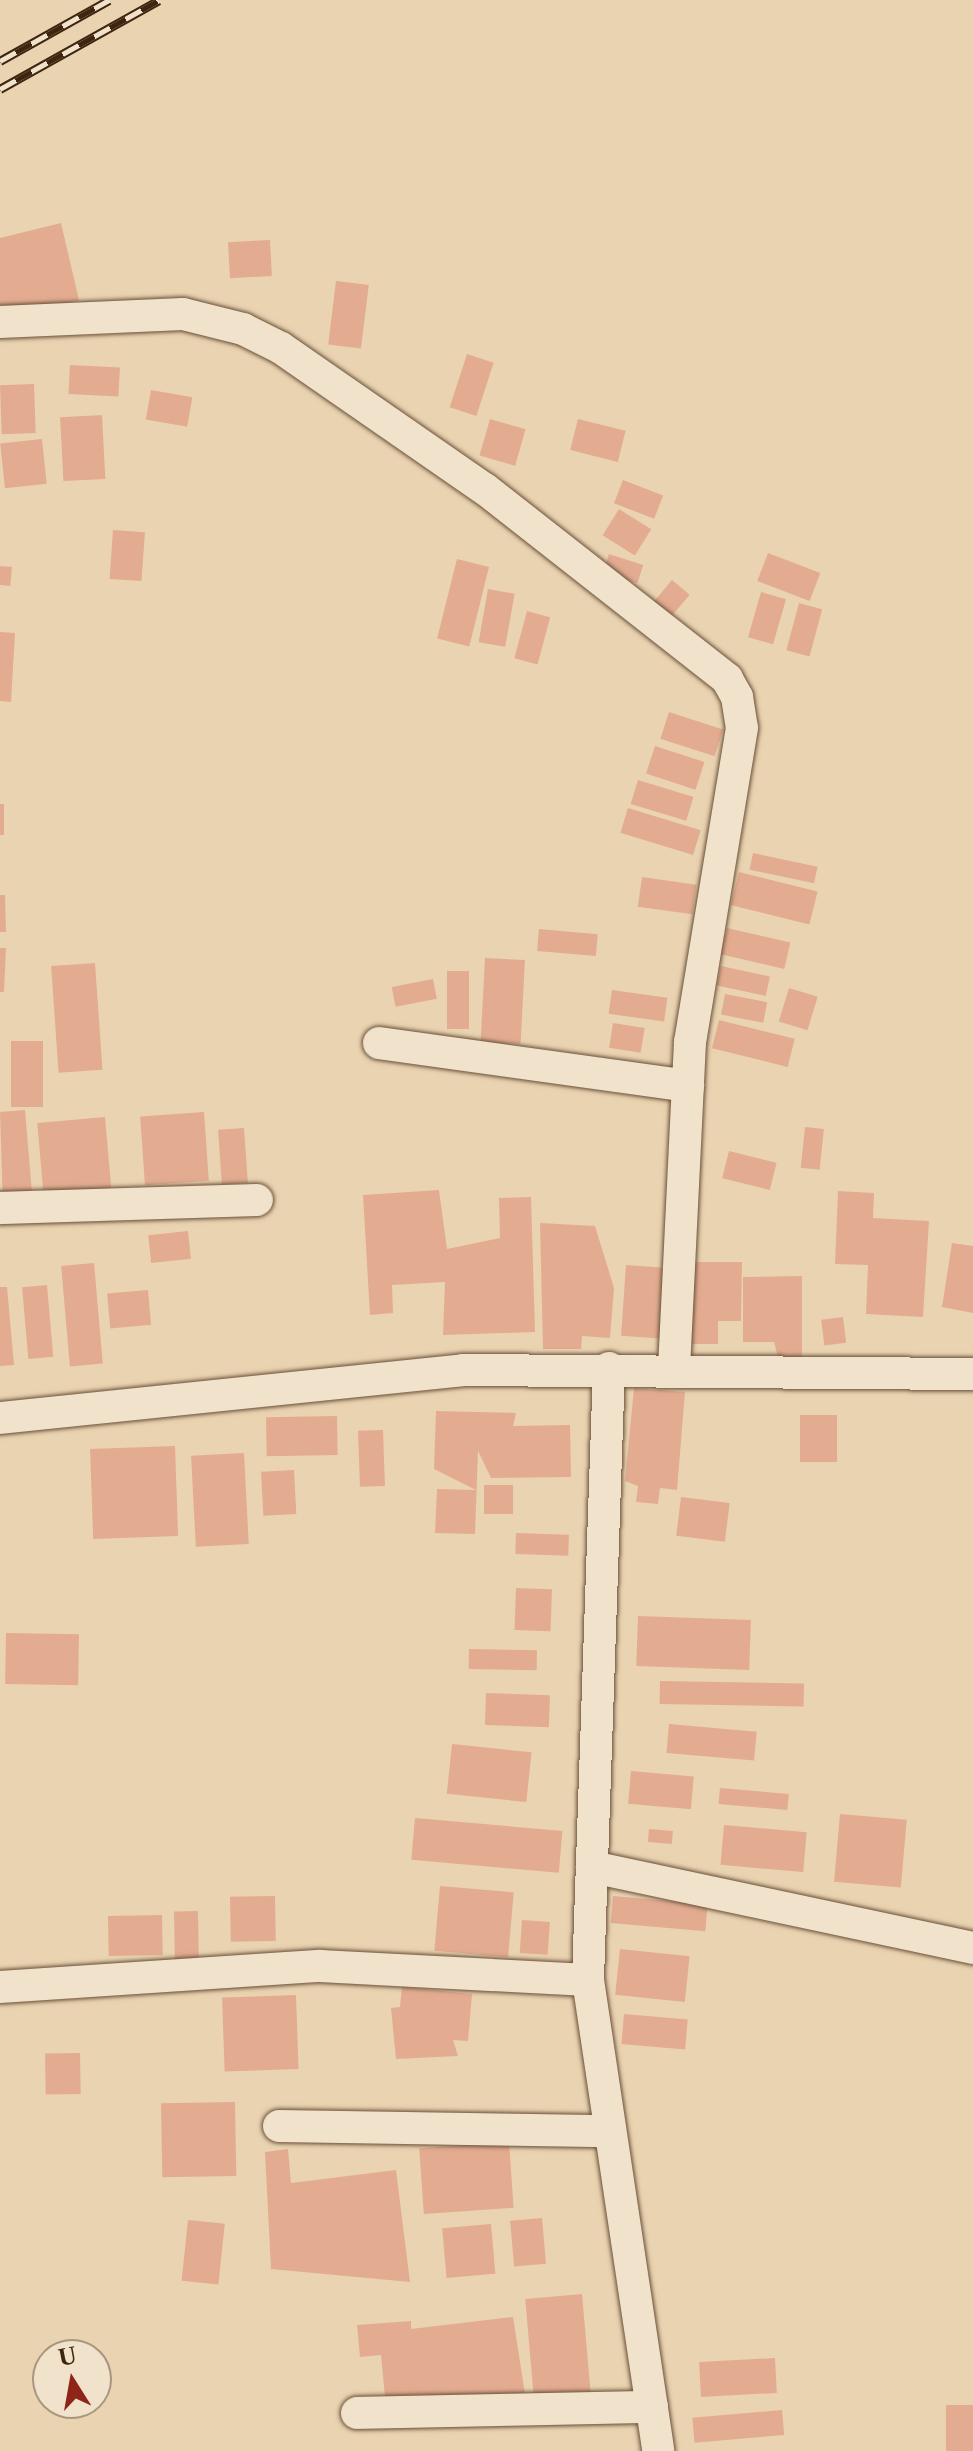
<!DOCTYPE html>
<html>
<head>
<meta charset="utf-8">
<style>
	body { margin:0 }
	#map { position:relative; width:973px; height:2451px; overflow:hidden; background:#ead3b1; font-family:"Libre Caslon Text",serif }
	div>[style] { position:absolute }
	.building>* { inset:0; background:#e3ac91; transform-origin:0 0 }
	.roads { filter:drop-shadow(0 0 2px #695038) drop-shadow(0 0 2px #695038) }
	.minor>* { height:32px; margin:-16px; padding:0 16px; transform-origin:16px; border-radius:16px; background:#f1e2cc }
	.rail>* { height:9px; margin-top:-4.5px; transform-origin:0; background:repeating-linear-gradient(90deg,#f1e2cc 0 18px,#3e2510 0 36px); box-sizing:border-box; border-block:2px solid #3e2510 }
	span { translate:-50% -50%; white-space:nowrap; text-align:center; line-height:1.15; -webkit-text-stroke:6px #f1e2cc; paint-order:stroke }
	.north { position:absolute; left:32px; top:2339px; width:80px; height:80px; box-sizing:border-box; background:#f1e2cc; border:2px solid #a99681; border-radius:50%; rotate:349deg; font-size:22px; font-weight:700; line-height:32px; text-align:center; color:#3e2510 }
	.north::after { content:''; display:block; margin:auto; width:28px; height:36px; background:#8f2418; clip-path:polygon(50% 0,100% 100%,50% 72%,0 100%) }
</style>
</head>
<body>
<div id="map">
	<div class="building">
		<div style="clip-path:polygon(61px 223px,79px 300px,0 318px,0 238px)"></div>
		<div style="left:270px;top:240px;width:36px;height:42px;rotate:87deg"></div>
		<div style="left:336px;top:281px;width:33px;height:64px;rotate:7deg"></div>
		<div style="left:467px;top:354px;width:28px;height:56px;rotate:18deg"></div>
		<div style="left:70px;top:365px;width:50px;height:29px;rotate:3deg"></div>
		<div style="left:34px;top:384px;width:49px;height:34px;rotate:88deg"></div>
		<div style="left:151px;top:390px;width:42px;height:30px;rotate:10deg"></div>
		<div style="left:102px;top:415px;width:64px;height:42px;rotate:87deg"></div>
		<div style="left:490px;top:419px;width:37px;height:38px;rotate:16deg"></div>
		<div style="left:578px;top:419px;width:49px;height:32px;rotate:14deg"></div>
		<div style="left:42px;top:439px;width:45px;height:42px;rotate:84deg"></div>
		<div style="left:623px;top:480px;width:43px;height:25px;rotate:21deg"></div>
		<div style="left:619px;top:509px;width:38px;height:31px;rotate:32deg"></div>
		<div style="left:113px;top:530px;width:32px;height:49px;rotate:4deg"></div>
		<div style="left:768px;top:553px;width:56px;height:30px;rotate:21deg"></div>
		<div style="left:609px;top:554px;width:36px;height:19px;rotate:18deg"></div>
		<div style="left:457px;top:559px;width:33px;height:82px;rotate:14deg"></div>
		<div style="left:0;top:566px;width:12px;height:19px;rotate:5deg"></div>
		<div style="left:672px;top:580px;width:23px;height:28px;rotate:40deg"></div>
		<div style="left:488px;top:589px;width:27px;height:54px;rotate:10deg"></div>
		<div style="left:761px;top:592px;width:26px;height:47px;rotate:16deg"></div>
		<div style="left:799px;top:603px;width:24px;height:49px;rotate:15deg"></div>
		<div style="left:527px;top:611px;width:24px;height:49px;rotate:15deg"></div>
		<div style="clip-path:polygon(0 632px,15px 633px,11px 702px,0 701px)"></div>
		<div style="left:669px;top:712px;width:57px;height:28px;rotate:18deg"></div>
		<div style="left:655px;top:746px;width:52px;height:29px;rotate:18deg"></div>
		<div style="left:638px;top:780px;width:58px;height:25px;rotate:17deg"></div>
		<div style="left:0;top:804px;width:4px;height:31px"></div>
		<div style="left:628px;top:808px;width:76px;height:26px;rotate:17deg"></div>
		<div style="left:753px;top:853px;width:66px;height:17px;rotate:12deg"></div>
		<div style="left:739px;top:872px;width:81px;height:34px;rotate:14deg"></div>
		<div style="left:642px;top:877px;width:55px;height:30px;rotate:8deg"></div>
		<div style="clip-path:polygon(0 895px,5px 895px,6px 932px,0 932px)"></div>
		<div style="left:727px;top:928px;width:65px;height:27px;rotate:13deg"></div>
		<div style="left:539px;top:929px;width:59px;height:22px;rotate:5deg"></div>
		<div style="clip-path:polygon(0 948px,6px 948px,4px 992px,0 992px)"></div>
		<div style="left:485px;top:958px;width:40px;height:84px;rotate:3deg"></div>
		<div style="left:95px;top:963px;width:107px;height:44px;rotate:86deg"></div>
		<div style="left:721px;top:966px;width:50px;height:20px;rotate:12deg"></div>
		<div style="left:447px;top:971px;width:22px;height:58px"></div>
		<div style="left:433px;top:979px;width:20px;height:42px;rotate:79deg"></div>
		<div style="left:789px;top:988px;width:30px;height:35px;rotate:17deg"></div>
		<div style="left:612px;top:990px;width:56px;height:24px;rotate:8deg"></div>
		<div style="left:725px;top:994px;width:43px;height:21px;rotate:11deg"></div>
		<div style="left:719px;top:1020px;width:78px;height:29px;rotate:14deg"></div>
		<div style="left:613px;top:1023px;width:32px;height:25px;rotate:9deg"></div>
		<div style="left:11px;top:1041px;width:32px;height:66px"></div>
		<div style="clip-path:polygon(25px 1110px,33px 1205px,3px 1208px,0 1112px)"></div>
		<div style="left:204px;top:1112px;width:69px;height:64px;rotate:86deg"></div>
		<div style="left:105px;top:1117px;width:80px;height:68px;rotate:85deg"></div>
		<div style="left:805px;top:1127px;width:19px;height:41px;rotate:6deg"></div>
		<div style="left:244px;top:1128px;width:55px;height:26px;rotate:86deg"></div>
		<div style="left:729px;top:1151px;width:49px;height:28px;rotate:14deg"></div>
		<div style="clip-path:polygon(439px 1190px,447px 1249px,500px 1238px,499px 1198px,531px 1197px,535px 1332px,443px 1335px,445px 1282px,392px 1285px,393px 1313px,370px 1315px,363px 1195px)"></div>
		<div style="clip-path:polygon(838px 1191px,874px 1193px,873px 1218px,929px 1221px,923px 1317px,866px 1314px,868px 1265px,835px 1264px)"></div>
		<div style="clip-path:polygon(540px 1223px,595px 1226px,614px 1288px,610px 1338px,582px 1336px,581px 1349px,543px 1349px)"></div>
		<div style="left:188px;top:1231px;width:28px;height:40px;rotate:84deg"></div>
		<div style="clip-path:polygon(952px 1243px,973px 1246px,973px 1313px,942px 1307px)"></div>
		<div style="clip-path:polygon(686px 1262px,742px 1262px,741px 1321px,718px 1321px,718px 1344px,686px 1344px)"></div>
		<div style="left:94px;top:1263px;width:101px;height:33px;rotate:85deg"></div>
		<div style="left:626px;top:1265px;width:45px;height:71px;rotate:4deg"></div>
		<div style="clip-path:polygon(802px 1276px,802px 1357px,778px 1357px,774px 1342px,743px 1342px,743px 1277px)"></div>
		<div style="left:47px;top:1285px;width:72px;height:25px;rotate:85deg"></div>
		<div style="clip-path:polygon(0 1287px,7px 1287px,14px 1365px,0 1366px)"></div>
		<div style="left:148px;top:1290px;width:35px;height:41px;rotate:85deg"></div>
		<div style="left:843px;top:1317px;width:26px;height:22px;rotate:83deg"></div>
		<div style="clip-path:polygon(634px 1388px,685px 1392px,677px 1490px,660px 1488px,658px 1504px,636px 1502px,638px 1486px,625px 1481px)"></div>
		<div style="clip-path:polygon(436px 1411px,516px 1413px,513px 1426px,570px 1425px,571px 1477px,491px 1478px,478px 1451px,475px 1534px,435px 1533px,437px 1489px,476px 1490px,434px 1469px)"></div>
		<div style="left:800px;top:1415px;width:37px;height:47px"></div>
		<div style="left:337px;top:1416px;width:39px;height:71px;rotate:89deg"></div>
		<div style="left:383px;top:1430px;width:56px;height:25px;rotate:88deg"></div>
		<div style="left:175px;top:1446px;width:90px;height:85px;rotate:88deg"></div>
		<div style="left:244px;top:1453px;width:91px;height:53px;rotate:87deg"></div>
		<div style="left:294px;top:1470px;width:44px;height:33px;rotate:87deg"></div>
		<div style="left:484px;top:1485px;width:29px;height:29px"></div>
		<div style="left:681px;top:1497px;width:49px;height:39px;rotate:7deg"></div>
		<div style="left:516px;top:1533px;width:53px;height:21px;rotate:2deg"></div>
		<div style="left:516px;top:1588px;width:36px;height:42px;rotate:2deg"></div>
		<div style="left:638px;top:1616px;width:113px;height:50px;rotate:2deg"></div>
		<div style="left:6px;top:1633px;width:73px;height:51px;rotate:1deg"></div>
		<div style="left:469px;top:1649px;width:68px;height:20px;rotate:1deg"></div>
		<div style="left:660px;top:1681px;width:144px;height:23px;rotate:1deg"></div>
		<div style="left:486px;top:1693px;width:64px;height:32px;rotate:2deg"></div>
		<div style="left:669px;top:1724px;width:88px;height:29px;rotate:5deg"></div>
		<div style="left:452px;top:1744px;width:80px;height:50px;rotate:6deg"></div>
		<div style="left:631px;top:1771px;width:63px;height:33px;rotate:5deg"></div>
		<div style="left:720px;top:1788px;width:69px;height:16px;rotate:5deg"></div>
		<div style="left:840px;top:1814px;width:67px;height:68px;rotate:5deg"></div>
		<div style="left:415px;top:1818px;width:148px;height:42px;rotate:5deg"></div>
		<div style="left:724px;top:1825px;width:83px;height:40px;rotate:5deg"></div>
		<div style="left:649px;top:1829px;width:24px;height:13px;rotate:5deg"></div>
		<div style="left:440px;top:1886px;width:74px;height:65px;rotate:5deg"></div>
		<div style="left:275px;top:1896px;width:45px;height:45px;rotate:89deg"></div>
		<div style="left:613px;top:1896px;width:95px;height:27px;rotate:5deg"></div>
		<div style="left:198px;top:1911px;width:49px;height:24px;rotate:89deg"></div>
		<div style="left:162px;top:1915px;width:40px;height:54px;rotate:89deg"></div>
		<div style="left:522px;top:1920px;width:28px;height:33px;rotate:4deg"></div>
		<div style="left:620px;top:1949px;width:70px;height:46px;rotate:6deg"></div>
		<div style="clip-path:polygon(402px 1987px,472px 1994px,468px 2041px,453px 2040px,458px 2056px,396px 2059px,391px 2008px,400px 2007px)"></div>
		<div style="left:296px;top:1995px;width:74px;height:74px;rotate:88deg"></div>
		<div style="left:624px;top:2014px;width:64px;height:30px;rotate:5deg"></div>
		<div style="left:80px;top:2053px;width:41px;height:35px;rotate:89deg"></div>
		<div style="left:235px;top:2102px;width:74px;height:74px;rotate:89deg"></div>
		<div style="left:509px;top:2142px;width:66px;height:90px;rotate:86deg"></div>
		<div style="clip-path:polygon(288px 2149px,291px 2183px,396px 2170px,410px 2282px,271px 2269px,265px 2152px)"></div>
		<div style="left:542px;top:2218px;width:46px;height:32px;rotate:85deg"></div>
		<div style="left:188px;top:2220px;width:37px;height:61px;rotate:6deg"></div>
		<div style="left:491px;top:2224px;width:50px;height:49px;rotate:85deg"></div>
		<div style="left:582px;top:2294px;width:100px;height:57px;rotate:85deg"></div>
		<div style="clip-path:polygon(513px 2317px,525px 2394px,385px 2397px,381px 2355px,360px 2357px,357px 2325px,411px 2321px,411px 2329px)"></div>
		<div style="left:775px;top:2358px;width:35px;height:76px;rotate:87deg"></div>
		<div style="left:973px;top:2405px;width:46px;height:27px;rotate:90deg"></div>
		<div style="left:782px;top:2410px;width:25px;height:90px;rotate:85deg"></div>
	</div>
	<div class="roads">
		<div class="minor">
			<div style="left:0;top:322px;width:183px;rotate:-2.5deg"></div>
			<div style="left:183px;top:314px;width:62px;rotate:14deg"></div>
			<div style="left:243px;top:329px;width:42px;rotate:26.6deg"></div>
			<div style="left:281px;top:348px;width:248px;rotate:34.7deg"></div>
			<div style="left:485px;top:489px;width:308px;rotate:38.1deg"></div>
			<div style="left:727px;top:679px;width:21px;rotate:61deg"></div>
			<div style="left:737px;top:697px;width:31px;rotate:81deg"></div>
			<div style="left:742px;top:728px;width:318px;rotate:99.4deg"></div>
			<div style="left:690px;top:1042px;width:328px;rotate:92.8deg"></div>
			<div style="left:379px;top:1043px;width:312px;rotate:7.9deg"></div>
			<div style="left:0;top:1208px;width:257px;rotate:-1.8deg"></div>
			<div style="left:609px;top:1368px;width:612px;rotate:91.97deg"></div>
			<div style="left:588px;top:1980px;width:476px;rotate:81.5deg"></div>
			<div style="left:0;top:1418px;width:465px;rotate:-5.9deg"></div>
			<div style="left:463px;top:1370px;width:510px;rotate:0.45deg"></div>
			<div style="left:592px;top:1867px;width:390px;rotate:12deg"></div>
			<div style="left:0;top:1987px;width:321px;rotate:-3.8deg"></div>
			<div style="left:320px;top:1966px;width:268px;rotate:3deg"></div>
			<div style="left:279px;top:2126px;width:330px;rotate:0.9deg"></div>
			<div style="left:357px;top:2413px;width:295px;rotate:-1.2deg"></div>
		</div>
	</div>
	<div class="rail">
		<div style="left:0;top:61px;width:125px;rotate:-29.2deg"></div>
		<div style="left:0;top:89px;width:182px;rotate:-29.2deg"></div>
	</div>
	<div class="north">U</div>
</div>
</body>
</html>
